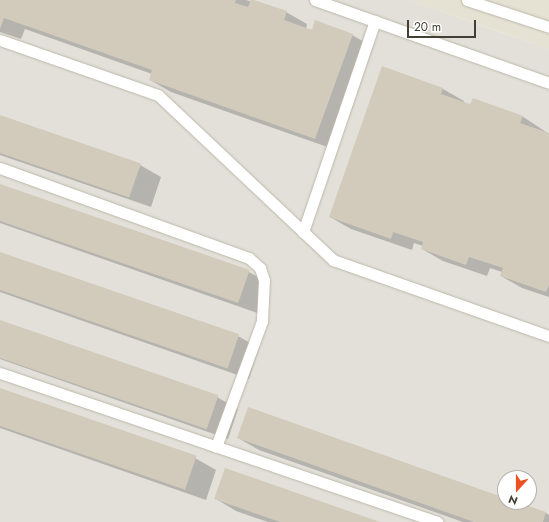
<!DOCTYPE html>
<html>
<head>
<meta charset="utf-8">
<style>
	body { margin:0 }
	#map { position:relative; width:549px; height:522px; overflow:hidden; background:#f1eee5; font-family:Jost,sans-serif }
	div>[style] { position:absolute }
	.residential>* { inset:0; background:#e5e1d3 }
	.industrial>* { inset:0; background:#e3e0da }
	.shadow>* { inset:0; background:#0003 }
	.building>* { inset:0; background:#d2cbbb; transform-origin:0 0 }
	.roads { filter:drop-shadow(0 0 1px #bcb7a8) drop-shadow(0 0 1px #bcb7a8) }
	.service>* { height:11px; margin:-5.5px; padding:0 5.5px; transform-origin:5.5px; border-radius:5.5px; background:#fff }
	span { translate:-50% -50%; white-space:nowrap; text-align:center; line-height:1.15; -webkit-text-stroke:3.5px #fff; paint-order:stroke }
	.north { position:absolute; left:497px; top:470px; width:40px; height:40px; box-sizing:border-box; background:#fff; border:1px solid #b4b2ae; border-radius:50%; rotate:201deg; font-size:11px; font-weight:700; line-height:16px; text-align:center; color:#433f35 }
	.north::after { content:''; display:block; margin:auto; width:14px; height:18px; background:#eb5222; clip-path:polygon(50% 0,100% 100%,50% 72%,0 100%) }
	.scale { position:absolute; left:407px; top:20px; width:69px; height:18px; box-sizing:border-box; border:2px solid #433f35; border-top:0; padding-left:5px; font-size:12px; line-height:14px; white-space:nowrap; color:#433f35; -webkit-text-stroke:3px #fff; paint-order:stroke }
</style>
</head>
<body>
<div id="map">
	<div class="residential">
		<div style="clip-path:polygon(408px 0,549px 0,549px 49px,504px 33px)"></div>
	</div>
	<div class="industrial">
		<div style="clip-path:polygon(evenodd,0 0,408px 0,549px 49px,549px 522px,0 522px,0 0,505px 478px,529px 478px,529px 502px,505px 502px,505px 478px)"></div>
	</div>
	<div class="shadow">
		<div style="clip-path:polygon(0 0,246px 0,286px 12px,307px 24px,306px 29px,352px 35px,373px 47px,336px 150px,171px 92px,150px 80px,152px 74px,25px 29px,21px 39px,0 32px)"></div>
		<div style="clip-path:polygon(382px 68px,443px 89px,464px 101px,463px 103px,522px 116px,549px 134px,549px 297px,522px 288px,501px 276px,502px 272px,490px 268px,487px 276px,443px 261px,422px 249px,423px 246px,414px 243px,412px 250px,351px 229px,330px 217px)"></div>
		<div style="clip-path:polygon(0 116px,140px 165px,161px 177px,151px 207px,0 155px)"></div>
		<div style="clip-path:polygon(0 185px,249px 272px,270px 284px,260px 314px,0 223px)"></div>
		<div style="clip-path:polygon(0 253px,238px 336px,259px 348px,249px 379px,0 292px)"></div>
		<div style="clip-path:polygon(0 321px,217px 397px,238px 409px,228px 439px,0 359px)"></div>
		<div style="clip-path:polygon(0 389px,195px 458px,216px 470px,206px 500px,0 428px)"></div>
		<div style="clip-path:polygon(238px 438px,505px 499px,505px 502px,514px 502px,546px 513px,549px 515px,549px 522px,463px 522px,259px 450px)"></div>
		<div style="clip-path:polygon(216px 499px,378px 522px,268px 522px,236px 511px)"></div>
	</div>
	<div class="building">
		<div style="clip-path:polygon(0 0,236px 0,235px 3px,248px 7px,251px 0,254px 0,287px 11px,284px 20px,312px 30px,315px 20px,353px 34px,315px 139px,149px 80px,152px 70px,4px 18px,0 29px)"></div>
		<div style="clip-path:polygon(382px 66px,443px 88px,441px 94px,470px 104px,473px 98px,523px 116px,520px 123px,549px 133px,549px 285px,546px 292px,500px 276px,503px 268px,469px 257px,466px 265px,421px 249px,423px 242px,393px 232px,391px 239px,329px 217px)"></div>
		<div style="left:0;top:115px;width:149px;height:36px;rotate:19deg"></div>
		<div style="left:0;top:184px;width:264px;height:35px;rotate:19deg"></div>
		<div style="left:0;top:252px;width:253px;height:36px;rotate:19deg"></div>
		<div style="left:0;top:320px;width:231px;height:36px;rotate:19deg"></div>
		<div style="left:0;top:388px;width:208px;height:36px;rotate:19deg"></div>
		<div style="clip-path:polygon(248px 407px,505px 498px,505px 502px,517px 502px,546px 512px,543px 522px,474px 522px,237px 438px)"></div>
		<div style="clip-path:polygon(225px 468px,380px 522px,280px 522px,214px 499px)"></div>
	</div>
	<div class="roads">
		<div class="service">
			<div style="left:315px;top:0;width:248px;rotate:19.5deg"></div>
			<div style="left:467px;top:0;width:86px;rotate:18.2deg"></div>
			<div style="left:0;top:40px;width:167px;rotate:19.2deg"></div>
			<div style="left:158px;top:95px;width:241px;rotate:43.3deg"></div>
			<div style="left:333px;top:260px;width:229px;rotate:19.4deg"></div>
			<div style="left:0;top:168px;width:265px;rotate:19.9deg"></div>
			<div style="left:249px;top:258px;width:15px;rotate:42deg"></div>
			<div style="left:260px;top:268px;width:13px;rotate:72deg"></div>
			<div style="left:264px;top:280px;width:41px;rotate:92.8deg"></div>
			<div style="left:262px;top:321px;width:134px;rotate:110.1deg"></div>
			<div style="left:303px;top:232px;width:223px;rotate:-71.2deg"></div>
			<div style="left:0;top:373px;width:462px;rotate:18.8deg"></div>
		</div>
	</div>
	<div class="north">N</div>
	<div class="scale">20 m</div>
</div>
</body>
</html>
